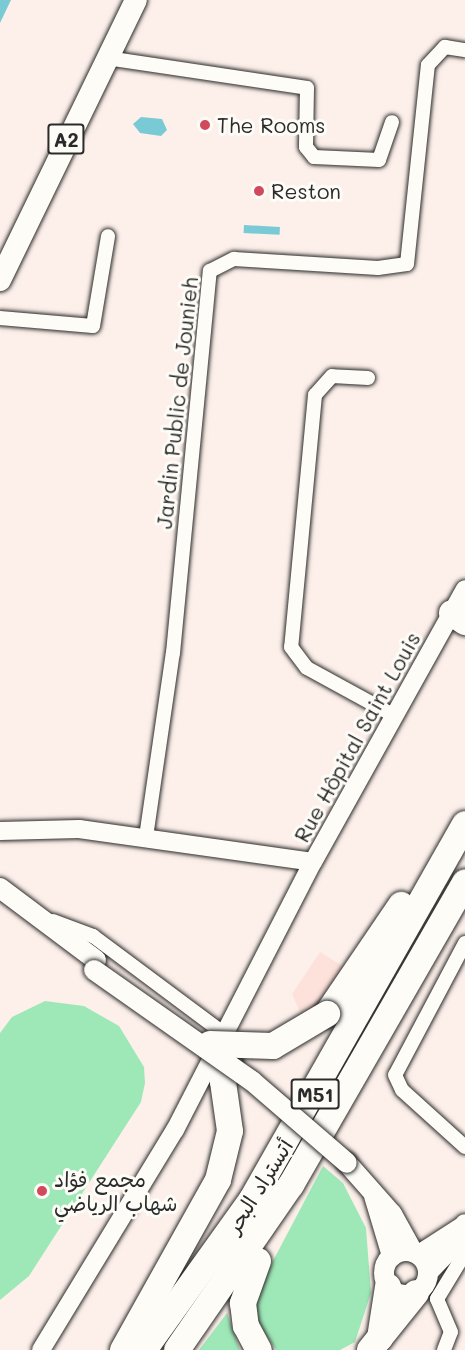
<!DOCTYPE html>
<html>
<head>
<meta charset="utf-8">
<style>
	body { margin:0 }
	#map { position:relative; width:465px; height:1350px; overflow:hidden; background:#fdf0ea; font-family:Mali,"Playpen Sans Arabic",sans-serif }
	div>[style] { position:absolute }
	.built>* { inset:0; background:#fde2db }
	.green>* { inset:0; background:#9ee8b7 }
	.water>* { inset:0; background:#7acad5; transform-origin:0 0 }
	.roads { filter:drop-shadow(0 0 2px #2b2b2b) drop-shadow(0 0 2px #2b2b2b) }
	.minor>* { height:14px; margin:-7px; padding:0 7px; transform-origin:7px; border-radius:7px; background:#fdfcf7 }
	.tertiary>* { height:18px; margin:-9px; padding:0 9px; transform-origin:9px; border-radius:9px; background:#fdfcf7 }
	.secondary>* { height:20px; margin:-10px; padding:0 10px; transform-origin:10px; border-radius:10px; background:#fdfcf7 }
	.secondary>.ring { margin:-10px; padding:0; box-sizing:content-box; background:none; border:20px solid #fdfcf7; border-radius:50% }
	.primary>* { height:22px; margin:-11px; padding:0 11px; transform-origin:11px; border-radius:11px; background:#fdfcf7 }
	.motorway>* { height:26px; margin:-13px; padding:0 13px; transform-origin:13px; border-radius:13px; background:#fdfcf7 }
	.bridges { filter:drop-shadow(0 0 2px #2b2b2b) drop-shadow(0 0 2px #2b2b2b) }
	.secondary-bridge>* { height:20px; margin:-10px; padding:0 10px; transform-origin:10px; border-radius:10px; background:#fdfcf7 }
	.motorway-bridge>* { height:26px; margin:-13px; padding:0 13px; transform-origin:13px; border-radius:13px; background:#fdfcf7 }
	.dots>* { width:16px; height:16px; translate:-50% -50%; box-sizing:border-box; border:3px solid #fdfcf7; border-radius:50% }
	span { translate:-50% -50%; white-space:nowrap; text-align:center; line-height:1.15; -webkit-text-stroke:6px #fdfcf7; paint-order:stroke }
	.shield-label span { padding:2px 4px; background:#fdfcf7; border:2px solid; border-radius:4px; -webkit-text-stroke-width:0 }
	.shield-label { font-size:20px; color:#2b2b2b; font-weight:700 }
	.poi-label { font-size:21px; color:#2b2b2b }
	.left { translate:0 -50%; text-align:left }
	.street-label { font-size:21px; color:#2b2b2b }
</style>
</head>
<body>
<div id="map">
	<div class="built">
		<div style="clip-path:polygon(320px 952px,349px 970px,305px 1023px,292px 994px)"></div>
	</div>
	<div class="green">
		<div style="clip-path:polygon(45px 1001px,84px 1006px,119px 1026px,144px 1067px,145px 1083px,141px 1102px,29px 1276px,0 1300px,0 1033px,12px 1017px)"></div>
		<div style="clip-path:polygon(323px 1166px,343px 1183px,366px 1228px,371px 1293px,355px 1342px,340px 1350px,276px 1350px,254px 1316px,255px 1295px)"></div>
		<div style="clip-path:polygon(227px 1313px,240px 1350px,199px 1350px)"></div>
	</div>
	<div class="water">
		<div style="clip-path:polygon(0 0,11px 0,0 23px)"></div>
		<div style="clip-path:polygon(141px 117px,162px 119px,167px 130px,161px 136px,140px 133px,133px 124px)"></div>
		<div style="left:244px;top:225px;width:36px;height:8px;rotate:3deg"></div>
	</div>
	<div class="roads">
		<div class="minor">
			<div style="left:107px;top:58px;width:202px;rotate:8.5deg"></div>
			<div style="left:307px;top:88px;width:59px;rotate:91deg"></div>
			<div style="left:306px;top:147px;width:13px;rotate:51deg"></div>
			<div style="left:314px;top:157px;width:65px;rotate:2.6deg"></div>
			<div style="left:379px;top:160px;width:40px;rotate:-71.1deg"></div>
			<div style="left:0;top:318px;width:93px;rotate:4.9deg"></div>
			<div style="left:93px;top:326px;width:91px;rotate:-80.5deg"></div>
			<div style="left:368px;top:378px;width:36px;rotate:-177deg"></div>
			<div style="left:332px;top:376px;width:25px;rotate:132deg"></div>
			<div style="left:315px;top:395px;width:253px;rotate:95.4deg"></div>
			<div style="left:291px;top:647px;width:26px;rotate:53deg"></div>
			<div style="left:307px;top:668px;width:98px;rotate:28.7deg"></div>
			<div style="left:146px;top:837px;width:186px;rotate:-81.7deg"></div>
			<div style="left:173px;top:653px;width:384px;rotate:-84.5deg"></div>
			<div style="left:210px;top:271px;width:27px;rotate:-27deg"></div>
			<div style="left:234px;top:259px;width:144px;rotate:3.6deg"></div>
			<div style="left:378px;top:268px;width:29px;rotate:-8deg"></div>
			<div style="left:407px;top:264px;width:200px;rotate:-84deg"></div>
			<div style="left:428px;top:65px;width:25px;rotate:-47deg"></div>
			<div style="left:445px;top:47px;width:20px;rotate:9deg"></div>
			<div style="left:53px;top:921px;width:43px;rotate:20.6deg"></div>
			<div style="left:93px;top:936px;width:162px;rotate:36.7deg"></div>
			<div style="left:465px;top:943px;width:149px;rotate:117.9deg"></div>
			<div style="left:395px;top:1075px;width:17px;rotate:65deg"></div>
			<div style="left:402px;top:1090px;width:85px;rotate:42.1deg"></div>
			<div style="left:444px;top:1350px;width:19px;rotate:-69deg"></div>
			<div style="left:451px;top:1332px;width:36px;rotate:-113deg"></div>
			<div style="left:437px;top:1299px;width:54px;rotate:-58.7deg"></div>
		</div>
		<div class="tertiary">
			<div style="left:0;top:831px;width:79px;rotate:-1.5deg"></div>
			<div style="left:79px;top:829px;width:236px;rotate:8deg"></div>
			<div style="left:313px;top:862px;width:312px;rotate:-60.9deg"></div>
			<div style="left:41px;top:1350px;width:258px;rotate:-58.7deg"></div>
			<div style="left:175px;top:1130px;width:301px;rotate:-62.8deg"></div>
		</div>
		<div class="secondary">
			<div style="left:0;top:888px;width:120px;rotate:36.9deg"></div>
			<div style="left:347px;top:1163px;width:68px;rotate:48.6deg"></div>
			<div style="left:392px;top:1214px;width:43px;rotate:61.1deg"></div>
			<div style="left:374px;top:1196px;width:63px;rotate:73.3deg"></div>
			<div class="ring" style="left:384px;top:1251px;width:24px;height:24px"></div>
			<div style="left:419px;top:1255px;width:54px;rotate:-32.8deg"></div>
			<div style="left:428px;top:1272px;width:43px;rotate:-45.9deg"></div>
			<div style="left:458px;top:1241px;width:18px;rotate:-68deg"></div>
		</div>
		<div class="primary">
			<div style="left:0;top:280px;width:311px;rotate:-64.1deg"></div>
		</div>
		<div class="motorway">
			<div style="left:452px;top:613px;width:16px;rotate:35deg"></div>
			<div style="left:327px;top:1014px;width:132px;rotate:-55.8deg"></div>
			<div style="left:258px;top:1261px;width:45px;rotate:109.7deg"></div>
			<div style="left:243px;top:1303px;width:23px;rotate:83deg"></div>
			<div style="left:246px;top:1326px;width:27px;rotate:62deg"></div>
			<div style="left:380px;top:1338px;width:52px;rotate:-81.1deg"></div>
			<div style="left:123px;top:1350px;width:195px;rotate:-60.8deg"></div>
			<div style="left:218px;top:1180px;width:50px;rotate:-76.2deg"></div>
			<div style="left:230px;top:1131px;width:49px;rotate:-98.1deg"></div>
			<div style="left:223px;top:1082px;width:20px;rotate:-72deg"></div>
			<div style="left:144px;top:1350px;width:186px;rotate:-54.4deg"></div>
			<div style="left:252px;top:1199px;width:431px;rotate:-60.4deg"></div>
			<div style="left:177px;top:1350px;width:201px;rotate:-55.4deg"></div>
			<div style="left:291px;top:1185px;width:349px;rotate:-60.1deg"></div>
			<div style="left:370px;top:1350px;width:73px;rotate:-51.1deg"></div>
		</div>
	</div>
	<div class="bridges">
		<div class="secondary-bridge">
			<div style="left:94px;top:970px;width:193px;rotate:35.1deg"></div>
			<div style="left:252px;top:1081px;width:125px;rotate:40.8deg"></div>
		</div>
		<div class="motorway-bridge">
			<div style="left:210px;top:1044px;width:63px;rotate:1.8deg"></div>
			<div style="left:273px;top:1046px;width:63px;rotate:-30.7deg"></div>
		</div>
	</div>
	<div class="dots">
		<div style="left:205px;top:125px;background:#d1495b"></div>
		<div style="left:259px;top:191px;background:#d1495b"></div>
		<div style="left:42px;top:1191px;background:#d1495b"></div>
	</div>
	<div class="shield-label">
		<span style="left:66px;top:139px">A2</span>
		<span style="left:315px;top:1094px">M51</span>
	</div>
	<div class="poi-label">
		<span class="left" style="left:217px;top:125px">The Rooms</span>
		<span class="left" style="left:271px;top:191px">Reston</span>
		<span class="left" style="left:54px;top:1191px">مجمع فؤاد<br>شهاب الرياضي</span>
	</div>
	<div class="street-label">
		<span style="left:177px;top:403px;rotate:-84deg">Jardin Public de Jounieh</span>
		<span style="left:357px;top:737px;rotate:-61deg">Rue Hôpital Saint Louis</span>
		<span style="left:259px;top:1186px;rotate:-58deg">أتستراد البحر</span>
	</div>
</div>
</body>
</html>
